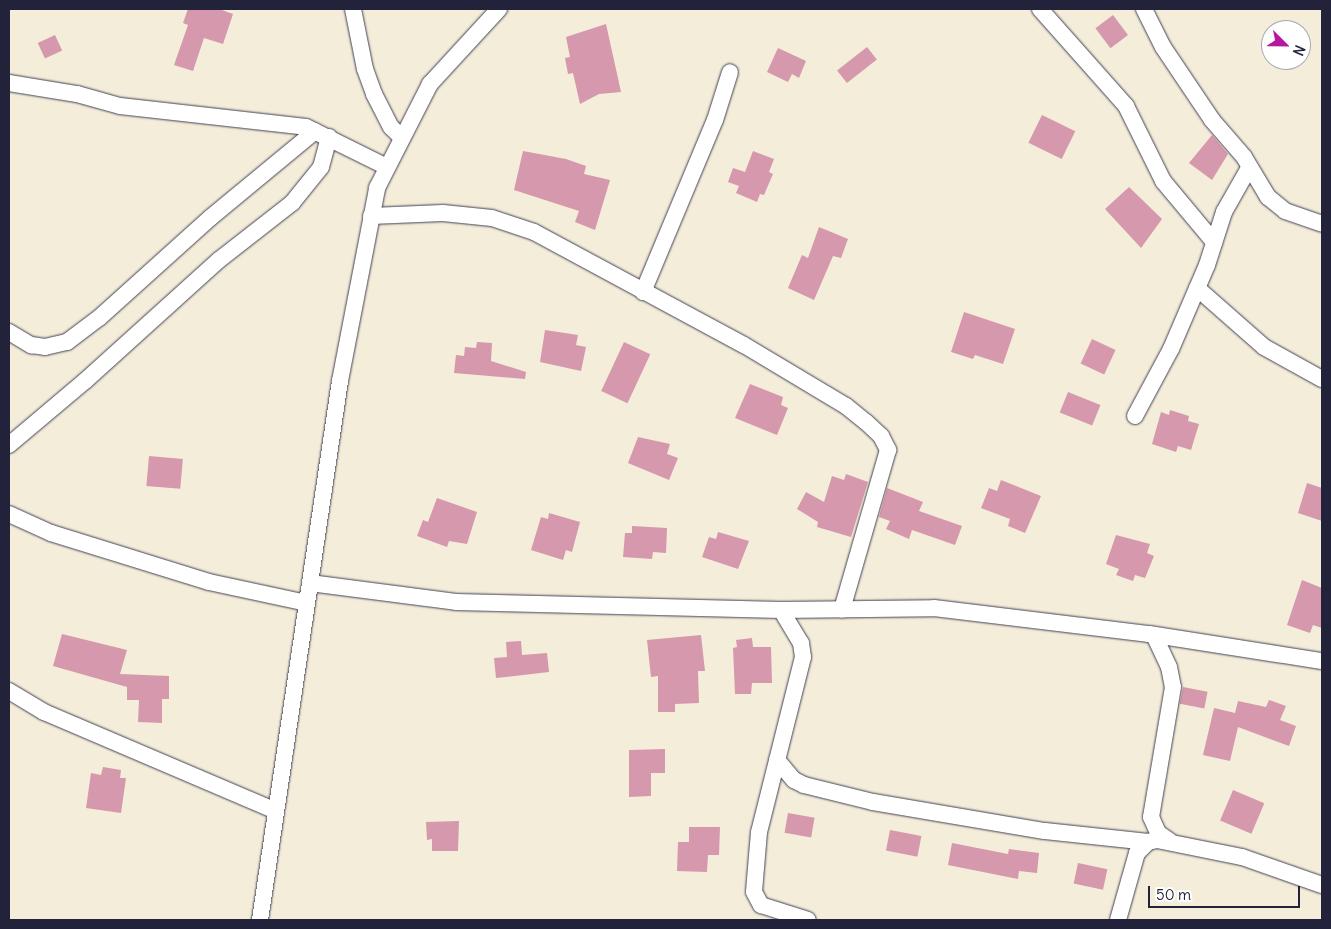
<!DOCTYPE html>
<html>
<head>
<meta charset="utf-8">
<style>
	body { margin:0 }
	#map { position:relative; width:1331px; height:929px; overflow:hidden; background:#f4edda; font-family:Delius,sans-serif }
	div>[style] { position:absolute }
	.building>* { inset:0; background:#d598ac; transform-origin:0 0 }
	.roads { filter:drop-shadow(0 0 1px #424053) drop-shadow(0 0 1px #424053) }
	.street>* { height:16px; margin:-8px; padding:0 8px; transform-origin:8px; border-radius:8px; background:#fff }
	span { translate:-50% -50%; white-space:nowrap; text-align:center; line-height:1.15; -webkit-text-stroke:5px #fff; paint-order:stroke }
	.frame { position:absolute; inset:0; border:10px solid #22223b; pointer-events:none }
	.north { position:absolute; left:1261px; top:20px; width:50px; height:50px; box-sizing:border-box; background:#fff; border:1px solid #a7a7b1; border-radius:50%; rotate:113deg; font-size:14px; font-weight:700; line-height:20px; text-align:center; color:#22223b }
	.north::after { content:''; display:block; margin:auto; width:18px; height:22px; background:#b5179e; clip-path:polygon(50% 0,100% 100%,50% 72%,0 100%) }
	.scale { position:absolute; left:1148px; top:886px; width:152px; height:22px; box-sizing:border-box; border:2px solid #22223b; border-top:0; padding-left:6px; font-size:15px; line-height:18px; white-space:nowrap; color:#22223b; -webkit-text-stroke:4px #fff; paint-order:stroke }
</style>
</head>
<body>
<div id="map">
	<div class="building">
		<div style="clip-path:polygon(188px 9px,219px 9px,233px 14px,223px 44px,204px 38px,193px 71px,174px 65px,188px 25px,183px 23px)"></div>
		<div style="left:1113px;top:15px;width:25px;height:22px;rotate:53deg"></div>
		<div style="clip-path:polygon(606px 24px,621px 92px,599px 94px,580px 104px,573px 73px,568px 74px,565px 58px,570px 57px,566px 37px)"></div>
		<div style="left:55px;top:35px;width:17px;height:19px;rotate:65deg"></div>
		<div style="left:867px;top:47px;width:16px;height:38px;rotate:52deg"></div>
		<div style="clip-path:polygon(778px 48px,806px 61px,799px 78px,792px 74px,788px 82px,767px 72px)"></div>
		<div style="left:1042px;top:115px;width:37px;height:31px;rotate:26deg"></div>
		<div style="clip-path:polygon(1212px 135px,1228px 154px,1212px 180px,1189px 163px)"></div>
		<div style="clip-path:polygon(523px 151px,566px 159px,586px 166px,584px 174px,610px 180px,595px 230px,575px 222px,579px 211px,514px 190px)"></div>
		<div style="clip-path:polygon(753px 151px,774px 159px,769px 172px,773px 174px,764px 195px,760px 194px,757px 202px,736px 193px,739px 186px,728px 182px,733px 168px,745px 172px)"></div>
		<div style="clip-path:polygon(1129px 187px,1162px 219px,1141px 248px,1105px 209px)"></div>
		<div style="clip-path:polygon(819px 227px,848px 239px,841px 258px,833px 256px,814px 300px,788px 288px,802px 255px,808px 258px)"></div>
		<div style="clip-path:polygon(964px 312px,1015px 329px,1003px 364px,975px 355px,973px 359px,951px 352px)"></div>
		<div style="clip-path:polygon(545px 330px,578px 335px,576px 345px,586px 347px,581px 371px,540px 362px)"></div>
		<div style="left:1092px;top:339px;width:26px;height:27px;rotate:25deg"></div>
		<div style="clip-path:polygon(477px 342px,492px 343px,491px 361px,526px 372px,525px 379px,454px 373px,456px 355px,464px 356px,465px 347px,476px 348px)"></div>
		<div style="left:624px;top:342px;width:29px;height:54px;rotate:25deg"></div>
		<div style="clip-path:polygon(750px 384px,783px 397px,781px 405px,788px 408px,777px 435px,735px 418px)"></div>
		<div style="left:1068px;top:392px;width:35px;height:22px;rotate:22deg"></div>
		<div style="clip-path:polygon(1170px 410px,1189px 416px,1188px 421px,1199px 424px,1191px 450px,1178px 446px,1176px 452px,1152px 444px,1161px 412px,1169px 415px)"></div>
		<div style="clip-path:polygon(638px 437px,670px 444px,667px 454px,678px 458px,669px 480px,628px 463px)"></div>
		<div style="left:149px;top:456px;width:34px;height:30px;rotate:5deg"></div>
		<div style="clip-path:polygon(846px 474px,868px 482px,851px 537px,817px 527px,818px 522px,797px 509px,806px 492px,824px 502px,832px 476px,844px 480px)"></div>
		<div style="clip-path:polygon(1001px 480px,1041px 496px,1025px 533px,1008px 526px,1010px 519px,981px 508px,989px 488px,997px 491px)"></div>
		<div style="clip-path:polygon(1307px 483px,1322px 488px,1322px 521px,1298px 513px)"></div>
		<div style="clip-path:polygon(887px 488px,923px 502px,919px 511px,962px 526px,955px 545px,912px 530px,909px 539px,886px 529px,890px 521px,879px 517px)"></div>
		<div style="clip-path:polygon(437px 498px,477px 512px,467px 544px,449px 541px,447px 547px,417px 536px,423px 520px,428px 522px)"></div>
		<div style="clip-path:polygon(549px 513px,580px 522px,572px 552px,566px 550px,563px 560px,531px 550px,541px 517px,548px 519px)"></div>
		<div style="clip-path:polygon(632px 526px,667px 528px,666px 553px,653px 552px,652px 559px,623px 557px,625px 533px,632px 533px)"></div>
		<div style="clip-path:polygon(718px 532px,749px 541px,738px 569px,702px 557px,709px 537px,716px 539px)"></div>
		<div style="clip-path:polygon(1116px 535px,1150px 544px,1147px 553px,1154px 556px,1145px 578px,1135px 575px,1133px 581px,1116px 575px,1119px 569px,1106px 564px)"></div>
		<div style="clip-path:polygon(1302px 580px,1322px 588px,1322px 628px,1313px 625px,1310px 633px,1287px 625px)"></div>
		<div style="clip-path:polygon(62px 634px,127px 650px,120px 674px,169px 676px,169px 699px,162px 699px,162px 723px,138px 722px,139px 700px,127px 700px,127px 687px,53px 666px)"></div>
		<div style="clip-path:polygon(701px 635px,705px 671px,698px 671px,699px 703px,675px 704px,675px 712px,658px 712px,658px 676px,651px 677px,647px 640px)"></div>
		<div style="clip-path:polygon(752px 638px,753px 647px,771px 647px,772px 683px,752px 683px,751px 694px,735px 694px,733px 648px,737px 647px,736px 640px)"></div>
		<div style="clip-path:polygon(521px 641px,522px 655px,547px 653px,549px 672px,496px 678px,494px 658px,507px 657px,506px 642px)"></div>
		<div style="left:1183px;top:687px;width:25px;height:17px;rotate:11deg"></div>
		<div style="clip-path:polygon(1269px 700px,1286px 706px,1280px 720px,1296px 726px,1289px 746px,1238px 727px,1230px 761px,1203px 755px,1214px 708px,1235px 713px,1238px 701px,1266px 707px)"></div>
		<div style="clip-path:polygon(665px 749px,665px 773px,651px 773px,651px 796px,629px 797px,629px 750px)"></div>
		<div style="clip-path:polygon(103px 767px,121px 770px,120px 778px,126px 778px,121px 813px,86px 808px,91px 773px,101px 775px)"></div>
		<div style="left:1233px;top:790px;width:34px;height:33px;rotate:23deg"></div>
		<div style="left:788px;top:813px;width:27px;height:20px;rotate:10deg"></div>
		<div style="clip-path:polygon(459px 821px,458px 851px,432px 851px,432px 839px,427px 840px,426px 822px)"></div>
		<div style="clip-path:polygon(689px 827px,720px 827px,719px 855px,708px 855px,707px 872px,677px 871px,678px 842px,689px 842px)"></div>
		<div style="left:890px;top:830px;width:32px;height:21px;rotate:11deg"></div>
		<div style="clip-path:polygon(952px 843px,1008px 854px,1009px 849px,1039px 853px,1037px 873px,1019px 871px,1018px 879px,948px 865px)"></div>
		<div style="left:1078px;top:863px;width:30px;height:21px;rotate:12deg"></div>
	</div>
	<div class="roads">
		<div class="street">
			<div style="left:353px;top:9px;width:61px;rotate:78.7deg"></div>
			<div style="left:365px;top:69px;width:27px;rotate:70deg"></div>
			<div style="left:374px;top:94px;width:37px;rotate:63deg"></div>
			<div style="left:391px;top:127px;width:14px;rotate:45deg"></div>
			<div style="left:1040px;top:9px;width:130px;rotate:48.4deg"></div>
			<div style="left:1126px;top:106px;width:84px;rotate:63.7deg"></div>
			<div style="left:1163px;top:181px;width:80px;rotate:50.1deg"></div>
			<div style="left:1144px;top:9px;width:42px;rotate:63.4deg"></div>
			<div style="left:1163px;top:47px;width:88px;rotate:56.1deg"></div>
			<div style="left:1212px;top:120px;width:49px;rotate:49.1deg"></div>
			<div style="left:1244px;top:157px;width:47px;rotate:59deg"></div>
			<div style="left:1268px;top:197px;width:22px;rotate:39deg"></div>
			<div style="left:1285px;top:211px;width:39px;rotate:19deg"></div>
			<div style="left:9px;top:83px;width:69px;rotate:9.2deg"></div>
			<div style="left:77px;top:94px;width:45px;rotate:15.6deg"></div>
			<div style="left:120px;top:106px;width:187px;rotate:6.4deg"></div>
			<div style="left:306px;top:127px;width:90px;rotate:26.3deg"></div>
			<div style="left:371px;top:216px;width:72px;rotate:-2.4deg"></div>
			<div style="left:443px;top:213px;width:49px;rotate:5.8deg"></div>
			<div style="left:492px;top:218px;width:44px;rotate:18.4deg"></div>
			<div style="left:534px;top:232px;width:238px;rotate:28.3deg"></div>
			<div style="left:744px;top:345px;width:119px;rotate:30.9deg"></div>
			<div style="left:846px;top:406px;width:26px;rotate:39deg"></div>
			<div style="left:866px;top:422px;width:21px;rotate:43deg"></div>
			<div style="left:881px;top:436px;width:16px;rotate:63deg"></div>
			<div style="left:888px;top:450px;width:166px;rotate:106.1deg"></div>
			<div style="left:1197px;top:288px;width:89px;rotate:41.4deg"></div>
			<div style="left:1264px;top:347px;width:66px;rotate:28.9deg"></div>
			<div style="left:643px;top:292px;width:186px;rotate:-67.3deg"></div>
			<div style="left:715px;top:120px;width:50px;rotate:-72.6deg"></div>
			<div style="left:9px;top:332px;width:26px;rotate:31deg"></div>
			<div style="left:31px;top:345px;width:14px;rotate:8deg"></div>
			<div style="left:45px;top:347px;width:23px;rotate:-13deg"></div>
			<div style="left:67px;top:342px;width:40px;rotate:-37deg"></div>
			<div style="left:99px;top:318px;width:149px;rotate:-42deg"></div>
			<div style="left:210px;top:218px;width:136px;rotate:-39.6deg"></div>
			<div style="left:1135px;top:416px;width:76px;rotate:-61.8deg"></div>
			<div style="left:1171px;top:349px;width:91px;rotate:-66.8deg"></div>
			<div style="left:1207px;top:265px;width:56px;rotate:-72.2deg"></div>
			<div style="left:1224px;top:212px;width:51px;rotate:-60.4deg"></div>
			<div style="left:9px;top:445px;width:99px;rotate:-40.1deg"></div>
			<div style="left:85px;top:381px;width:181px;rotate:-42.1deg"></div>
			<div style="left:219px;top:260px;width:93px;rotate:-38deg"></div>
			<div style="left:292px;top:203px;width:46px;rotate:-51.1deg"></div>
			<div style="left:321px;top:167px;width:31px;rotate:-75deg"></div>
			<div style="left:9px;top:514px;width:46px;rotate:24.3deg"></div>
			<div style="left:51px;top:533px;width:165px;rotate:17.2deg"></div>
			<div style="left:209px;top:582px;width:100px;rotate:12.1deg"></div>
			<div style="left:310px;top:583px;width:147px;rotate:7.4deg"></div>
			<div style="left:456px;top:602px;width:325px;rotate:1.4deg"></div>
			<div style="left:781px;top:610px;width:153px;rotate:-0.7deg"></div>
			<div style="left:934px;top:608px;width:217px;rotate:6.9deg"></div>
			<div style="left:1149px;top:634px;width:175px;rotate:8.9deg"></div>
			<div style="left:781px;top:610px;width:39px;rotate:59deg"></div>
			<div style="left:801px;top:643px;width:14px;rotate:82deg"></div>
			<div style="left:803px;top:657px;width:180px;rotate:104.1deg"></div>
			<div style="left:759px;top:832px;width:60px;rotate:94.8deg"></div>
			<div style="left:754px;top:892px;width:15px;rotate:62deg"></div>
			<div style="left:761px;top:905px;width:49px;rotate:17.7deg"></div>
			<div style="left:1154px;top:635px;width:35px;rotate:65deg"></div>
			<div style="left:1169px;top:667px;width:20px;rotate:79deg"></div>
			<div style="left:1173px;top:687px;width:132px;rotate:99.6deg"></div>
			<div style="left:1151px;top:817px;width:17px;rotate:66deg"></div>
			<div style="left:1158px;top:833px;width:14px;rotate:34deg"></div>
			<div style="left:9px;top:691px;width:41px;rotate:31deg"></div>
			<div style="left:44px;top:712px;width:252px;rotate:23.1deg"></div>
			<div style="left:777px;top:760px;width:26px;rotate:50deg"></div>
			<div style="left:794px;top:780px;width:11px;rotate:27deg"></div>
			<div style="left:804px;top:785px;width:71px;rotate:13.8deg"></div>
			<div style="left:873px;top:802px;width:174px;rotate:9.6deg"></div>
			<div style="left:1045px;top:831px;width:104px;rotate:6.1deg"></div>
			<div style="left:260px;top:920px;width:545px;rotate:-81.56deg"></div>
			<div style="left:340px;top:381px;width:197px;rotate:-79.1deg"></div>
			<div style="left:377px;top:188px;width:117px;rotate:-63deg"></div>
			<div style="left:430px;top:84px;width:102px;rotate:-47.4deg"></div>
			<div style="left:1118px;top:920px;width:70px;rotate:-74.2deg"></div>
			<div style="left:1137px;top:853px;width:16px;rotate:-45deg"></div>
			<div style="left:1148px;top:842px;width:9px;rotate:-13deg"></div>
			<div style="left:1157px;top:840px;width:87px;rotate:11.3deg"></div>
			<div style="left:1242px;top:857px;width:85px;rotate:19.3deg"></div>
		</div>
	</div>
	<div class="frame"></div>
	<div class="north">N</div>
	<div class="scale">50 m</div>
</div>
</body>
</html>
